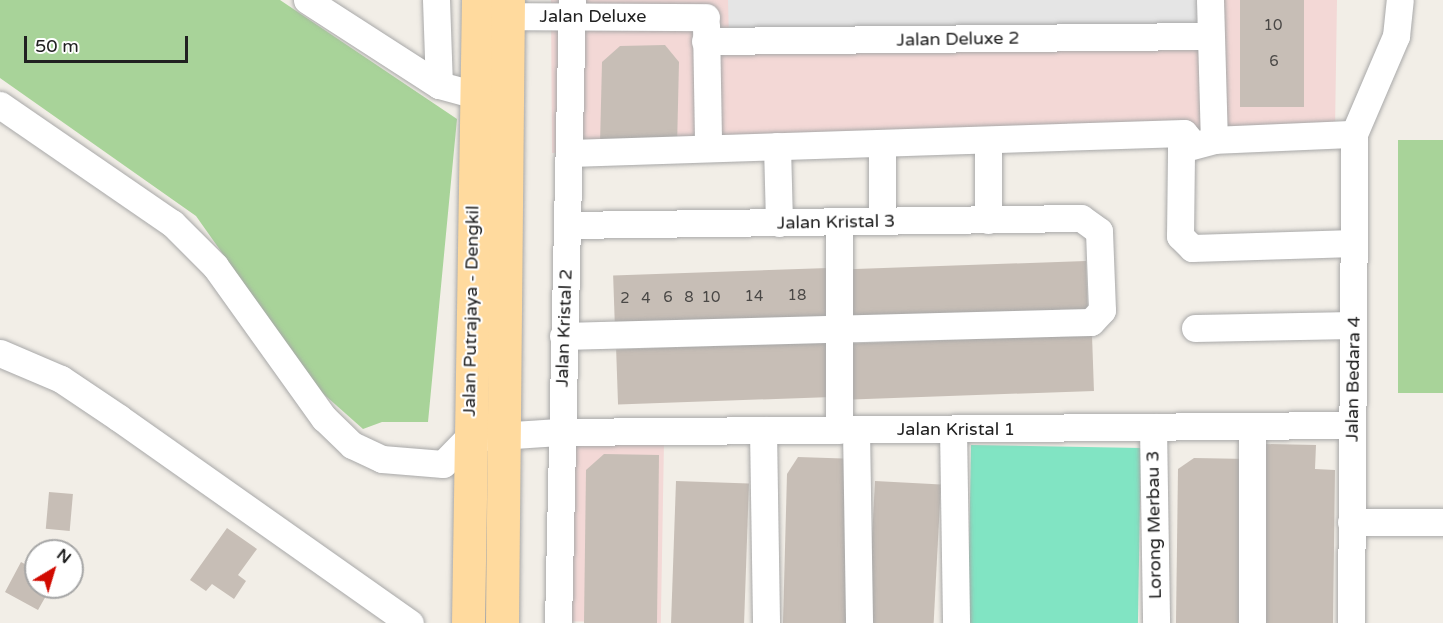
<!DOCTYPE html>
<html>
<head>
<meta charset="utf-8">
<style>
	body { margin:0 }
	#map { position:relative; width:1443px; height:623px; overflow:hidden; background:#f2eee7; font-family:"Varela Round",sans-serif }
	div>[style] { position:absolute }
	.commercial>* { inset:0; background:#f3d8d6; transform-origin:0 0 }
	.forest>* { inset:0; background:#a8d399; transform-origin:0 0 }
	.pitch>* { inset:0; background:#81e4c3; transform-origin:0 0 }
	.parking>* { inset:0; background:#e5e5e5 }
	.building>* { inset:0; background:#c7beb6; transform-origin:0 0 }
	.roads { filter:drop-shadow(0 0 2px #a8a8a8) drop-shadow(0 0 2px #a8a8a8) }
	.minor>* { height:27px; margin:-13.5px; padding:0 13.5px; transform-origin:13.5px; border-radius:13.5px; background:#fff }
	.major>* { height:33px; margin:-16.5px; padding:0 16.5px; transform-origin:16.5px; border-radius:16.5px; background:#ffda9e }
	span { translate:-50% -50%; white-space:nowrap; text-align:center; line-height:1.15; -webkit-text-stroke:4.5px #fff; paint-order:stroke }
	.number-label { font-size:15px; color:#4a4846 }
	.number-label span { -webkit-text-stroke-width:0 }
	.street-label { font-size:18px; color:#212121 }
	.north { position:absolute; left:24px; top:539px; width:60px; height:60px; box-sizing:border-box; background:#fff; border:2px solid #a6a6a6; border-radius:50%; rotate:38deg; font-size:16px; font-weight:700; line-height:24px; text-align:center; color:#212121 }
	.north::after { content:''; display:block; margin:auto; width:21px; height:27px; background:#d10a00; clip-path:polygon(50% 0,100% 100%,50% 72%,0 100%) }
	.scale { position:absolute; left:24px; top:36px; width:164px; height:27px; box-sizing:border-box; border:3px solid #212121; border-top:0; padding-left:8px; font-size:18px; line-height:21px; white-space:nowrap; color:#212121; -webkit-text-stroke:4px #fff; paint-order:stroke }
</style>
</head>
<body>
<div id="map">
	<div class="commercial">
		<div style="clip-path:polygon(551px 0,1337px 0,1335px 130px,1169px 142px,708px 145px,552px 153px)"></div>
		<div style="left:664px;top:441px;width:182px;height:94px;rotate:91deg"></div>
	</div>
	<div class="forest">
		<div style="clip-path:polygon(0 0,280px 0,457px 119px,428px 422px,382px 422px,363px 429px,319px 390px,196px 216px,0 78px)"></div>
		<div style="left:1398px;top:140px;width:45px;height:253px"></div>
	</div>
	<div class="pitch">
		<div style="left:971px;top:445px;width:170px;height:178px;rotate:1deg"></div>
	</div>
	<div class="parking">
		<div style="clip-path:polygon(728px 0,1201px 0,1202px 25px,729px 38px)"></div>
	</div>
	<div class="building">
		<div style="left:1240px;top:0;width:64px;height:107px"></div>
		<div style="clip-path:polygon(665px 45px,679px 62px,677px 147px,600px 145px,602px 62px,620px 46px)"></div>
		<div style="left:1086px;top:261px;width:55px;height:238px;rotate:88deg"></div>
		<div style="left:828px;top:268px;width:55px;height:215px;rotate:88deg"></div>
		<div style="left:1092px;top:335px;width:56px;height:242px;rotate:88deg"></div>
		<div style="left:830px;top:342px;width:55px;height:214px;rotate:88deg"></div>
		<div style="clip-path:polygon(1265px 444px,1316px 445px,1315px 469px,1335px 470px,1333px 623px,1262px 623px)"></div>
		<div style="clip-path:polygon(604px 454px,659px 455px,657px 623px,584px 623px,586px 470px)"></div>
		<div style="clip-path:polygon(798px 457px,858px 459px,854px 623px,783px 623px,787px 474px)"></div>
		<div style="clip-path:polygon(1194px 458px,1249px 459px,1247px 623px,1176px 623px,1178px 469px)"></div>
		<div style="left:676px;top:481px;width:73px;height:142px;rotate:2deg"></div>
		<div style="left:875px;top:481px;width:66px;height:142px;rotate:3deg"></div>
		<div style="left:49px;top:492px;width:24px;height:37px;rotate:5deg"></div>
		<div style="clip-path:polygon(227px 528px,257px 549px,238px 575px,246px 581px,234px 599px,212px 584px,206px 591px,190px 580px)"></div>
		<div style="clip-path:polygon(21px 562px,36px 570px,36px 587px,51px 587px,38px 610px,5px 592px)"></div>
	</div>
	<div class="roads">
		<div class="minor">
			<div style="left:307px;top:0;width:157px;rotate:32.8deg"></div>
			<div style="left:439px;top:85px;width:38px;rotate:15deg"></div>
			<div style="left:436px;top:0;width:85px;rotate:88deg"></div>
			<div style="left:1210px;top:0;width:140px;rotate:88.4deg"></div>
			<div style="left:489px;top:16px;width:217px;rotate:0.3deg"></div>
			<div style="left:706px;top:25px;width:120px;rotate:89deg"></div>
			<div style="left:705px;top:41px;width:505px;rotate:-0.57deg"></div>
			<div style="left:0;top:105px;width:209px;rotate:34.5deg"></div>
			<div style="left:172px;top:223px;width:61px;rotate:45deg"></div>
			<div style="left:215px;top:266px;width:187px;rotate:54.4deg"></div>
			<div style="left:324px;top:418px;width:39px;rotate:44deg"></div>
			<div style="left:352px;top:445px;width:33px;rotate:25deg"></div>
			<div style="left:382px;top:459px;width:61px;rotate:4.7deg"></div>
			<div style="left:443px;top:464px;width:36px;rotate:-46deg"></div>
			<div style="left:468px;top:438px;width:91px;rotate:-3.8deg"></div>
			<div style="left:559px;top:432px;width:793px;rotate:-0.51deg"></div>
			<div style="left:988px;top:142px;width:78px;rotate:90deg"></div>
			<div style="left:882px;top:143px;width:78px;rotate:90deg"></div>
			<div style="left:777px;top:146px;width:77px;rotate:88.5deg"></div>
			<div style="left:570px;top:153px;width:614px;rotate:-1.87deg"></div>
			<div style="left:1184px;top:133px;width:13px;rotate:51deg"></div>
			<div style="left:1354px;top:243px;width:162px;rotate:178.2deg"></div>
			<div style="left:1192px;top:248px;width:17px;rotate:-135deg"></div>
			<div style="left:1180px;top:236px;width:87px;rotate:-89.3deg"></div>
			<div style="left:1181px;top:149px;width:34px;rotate:-15deg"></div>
			<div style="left:1214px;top:140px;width:140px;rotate:-2.5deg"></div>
			<div style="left:1195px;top:328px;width:158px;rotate:-1.1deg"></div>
			<div style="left:563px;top:336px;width:528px;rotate:-1.52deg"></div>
			<div style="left:1091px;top:322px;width:16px;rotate:-47deg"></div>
			<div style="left:1102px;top:310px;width:79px;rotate:-92.2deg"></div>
			<div style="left:1099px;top:231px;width:22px;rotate:-144deg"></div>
			<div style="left:1081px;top:218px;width:513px;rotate:179.22deg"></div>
			<div style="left:0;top:353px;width:66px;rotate:23.1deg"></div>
			<div style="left:61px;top:379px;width:70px;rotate:33.9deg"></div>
			<div style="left:119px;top:418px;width:356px;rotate:35.2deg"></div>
			<div style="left:1252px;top:426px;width:197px;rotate:90deg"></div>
			<div style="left:1153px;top:427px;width:196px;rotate:89.1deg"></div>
			<div style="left:856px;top:429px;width:194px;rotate:89.1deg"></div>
			<div style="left:953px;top:429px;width:194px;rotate:89.1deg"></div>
			<div style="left:763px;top:430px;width:193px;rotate:89.1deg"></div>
			<div style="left:839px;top:430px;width:208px;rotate:-90deg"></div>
			<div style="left:1351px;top:522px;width:92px"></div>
			<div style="left:558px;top:623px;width:623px;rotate:-88.71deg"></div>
			<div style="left:1351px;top:623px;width:489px;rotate:-89.6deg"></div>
			<div style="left:1354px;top:134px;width:107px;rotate:-66.8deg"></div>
			<div style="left:1396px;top:36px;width:36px;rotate:-84deg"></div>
		</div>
		<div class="major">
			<div style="left:468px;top:623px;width:623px;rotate:-89.08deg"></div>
			<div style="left:502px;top:623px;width:623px;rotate:-89.45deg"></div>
		</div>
	</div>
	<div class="number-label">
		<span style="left:1273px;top:26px">10</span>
		<span style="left:1274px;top:62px">6</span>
		<span style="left:797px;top:296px">18</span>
		<span style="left:754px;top:297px">14</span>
		<span style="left:668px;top:298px">6</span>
		<span style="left:689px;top:298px">8</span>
		<span style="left:711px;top:298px">10</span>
		<span style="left:625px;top:299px">2</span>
		<span style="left:646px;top:299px">4</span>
	</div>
	<div class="street-label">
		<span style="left:593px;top:16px">Jalan Deluxe</span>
		<span style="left:958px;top:39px;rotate:-1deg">Jalan Deluxe 2</span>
		<span style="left:836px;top:222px;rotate:-1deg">Jalan Kristal 3</span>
		<span style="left:471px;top:311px;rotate:-89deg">Jalan Putrajaya - Dengkil</span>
		<span style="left:564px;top:328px;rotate:-88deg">Jalan Kristal 2</span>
		<span style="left:1353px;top:379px;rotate:-89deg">Jalan Bedara 4</span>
		<span style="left:956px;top:429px">Jalan Kristal 1</span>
		<span style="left:1154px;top:525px;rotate:-91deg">Lorong Merbau 3</span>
	</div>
	<div class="north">N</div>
	<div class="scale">50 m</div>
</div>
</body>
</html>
